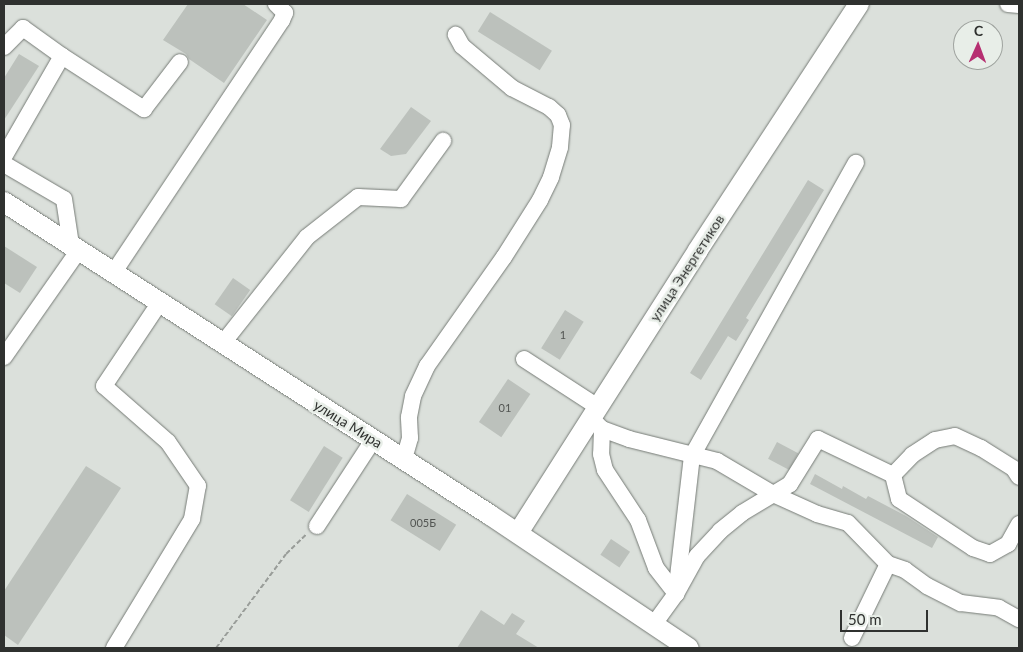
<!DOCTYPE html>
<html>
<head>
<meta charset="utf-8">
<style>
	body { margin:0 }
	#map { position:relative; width:1023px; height:652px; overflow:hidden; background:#dbe0db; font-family:Lato,sans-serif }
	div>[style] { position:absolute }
	.building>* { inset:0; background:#bcc1bc; transform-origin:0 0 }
	.path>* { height:2px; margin-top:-1px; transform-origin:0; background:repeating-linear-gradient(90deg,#999d99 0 5px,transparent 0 7.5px) }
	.roads { filter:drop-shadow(0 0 1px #767b76) drop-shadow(0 0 1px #767b76) }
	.minor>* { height:16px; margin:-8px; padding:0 8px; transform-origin:8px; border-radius:8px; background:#fff }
	.major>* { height:20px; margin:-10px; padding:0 10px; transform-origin:10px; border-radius:10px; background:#fff }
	span { translate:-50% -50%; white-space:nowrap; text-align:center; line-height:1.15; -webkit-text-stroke:5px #e8eee8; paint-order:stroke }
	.number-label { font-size:11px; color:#525552 }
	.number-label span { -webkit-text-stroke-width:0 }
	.street-label { font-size:14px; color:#2f312f }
	.frame { position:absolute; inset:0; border:5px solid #2f312f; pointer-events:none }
	.north { position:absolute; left:953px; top:20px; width:50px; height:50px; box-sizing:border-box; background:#e8eee8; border:1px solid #9ea29e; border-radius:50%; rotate:2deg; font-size:14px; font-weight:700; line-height:20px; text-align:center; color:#2f312f }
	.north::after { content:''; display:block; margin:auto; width:18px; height:22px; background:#b62f71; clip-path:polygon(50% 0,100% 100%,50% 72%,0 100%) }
	.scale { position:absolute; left:840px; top:610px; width:88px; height:22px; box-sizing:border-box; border:2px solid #2f312f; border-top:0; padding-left:6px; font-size:15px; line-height:18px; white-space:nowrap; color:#2f312f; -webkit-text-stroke:4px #e8eee8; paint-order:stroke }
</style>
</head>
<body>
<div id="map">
	<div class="building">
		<div style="clip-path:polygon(188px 4px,243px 4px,267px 20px,224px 83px,189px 59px,186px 54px,163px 40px)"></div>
		<div style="left:490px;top:12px;width:73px;height:23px;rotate:32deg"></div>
		<div style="clip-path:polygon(19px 54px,39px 66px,4px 120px,4px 78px)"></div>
		<div style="clip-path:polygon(411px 107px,431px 121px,406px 154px,391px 156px,380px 149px)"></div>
		<div style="clip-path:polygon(808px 180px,824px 190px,746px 318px,749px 320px,736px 341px,728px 336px,701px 380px,690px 373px)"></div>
		<div style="clip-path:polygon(4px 246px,37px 267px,20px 293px,4px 283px)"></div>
		<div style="left:233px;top:278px;width:21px;height:32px;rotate:35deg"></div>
		<div style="left:565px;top:310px;width:22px;height:45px;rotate:32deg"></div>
		<div style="left:508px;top:379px;width:27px;height:52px;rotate:34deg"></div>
		<div style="left:777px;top:442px;width:24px;height:19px;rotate:28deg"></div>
		<div style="left:324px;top:446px;width:22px;height:64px;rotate:32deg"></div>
		<div style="clip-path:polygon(86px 466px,121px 488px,18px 645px,4px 635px,4px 591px)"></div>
		<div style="clip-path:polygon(815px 474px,842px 489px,843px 486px,866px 499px,868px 496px,906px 516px,938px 537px,932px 548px,810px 484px)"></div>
		<div style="left:407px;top:494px;width:58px;height:31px;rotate:32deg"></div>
		<div style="left:611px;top:539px;width:23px;height:19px;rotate:34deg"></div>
		<div style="clip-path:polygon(481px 610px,504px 625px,512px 613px,525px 621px,516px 634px,539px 648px,457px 648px)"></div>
	</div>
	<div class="path">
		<div style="left:216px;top:648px;width:117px;rotate:-53.3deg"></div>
		<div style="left:286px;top:554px;width:28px;rotate:-44deg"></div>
	</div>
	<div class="roads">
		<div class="minor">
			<div style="left:1008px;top:4px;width:11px;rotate:5deg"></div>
			<div style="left:4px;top:47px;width:27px;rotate:-45deg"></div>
			<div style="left:23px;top:28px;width:48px;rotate:35.7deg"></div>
			<div style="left:62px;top:56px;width:116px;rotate:119.9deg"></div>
			<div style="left:62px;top:56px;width:98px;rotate:32.9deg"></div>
			<div style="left:144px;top:109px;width:59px;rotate:-52.5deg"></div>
			<div style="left:4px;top:164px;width:69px;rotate:30.3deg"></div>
			<div style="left:64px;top:199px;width:47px;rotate:81.3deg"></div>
			<div style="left:114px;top:272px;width:303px;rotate:-56.3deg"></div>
			<div style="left:282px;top:20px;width:8px;rotate:-67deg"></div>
			<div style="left:285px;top:13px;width:13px;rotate:-135deg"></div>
			<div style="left:223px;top:343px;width:135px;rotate:-51.6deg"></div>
			<div style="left:307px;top:237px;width:65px;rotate:-38.1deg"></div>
			<div style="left:358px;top:197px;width:43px;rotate:2.7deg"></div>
			<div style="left:401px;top:199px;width:72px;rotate:-54.1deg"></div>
			<div style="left:4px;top:357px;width:131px;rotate:-55deg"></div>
			<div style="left:524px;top:359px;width:88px;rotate:33deg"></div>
			<div style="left:591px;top:418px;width:16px;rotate:45deg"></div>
			<div style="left:602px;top:429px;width:29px;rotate:20deg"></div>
			<div style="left:629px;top:439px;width:91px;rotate:14deg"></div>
			<div style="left:717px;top:461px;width:65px;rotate:30.5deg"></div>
			<div style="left:773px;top:494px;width:48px;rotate:24.4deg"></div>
			<div style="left:817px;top:514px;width:32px;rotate:16deg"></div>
			<div style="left:848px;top:523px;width:57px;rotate:45.7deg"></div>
			<div style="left:888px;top:564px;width:18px;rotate:19deg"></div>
			<div style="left:905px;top:570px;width:27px;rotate:36deg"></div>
			<div style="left:927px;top:586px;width:38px;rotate:27deg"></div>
			<div style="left:961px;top:603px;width:38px;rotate:7deg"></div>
			<div style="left:999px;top:608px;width:23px;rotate:29deg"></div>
			<div style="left:602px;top:429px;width:25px;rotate:92deg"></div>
			<div style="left:601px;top:454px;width:16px;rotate:76deg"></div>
			<div style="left:605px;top:470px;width:60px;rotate:56.6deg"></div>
			<div style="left:638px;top:520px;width:51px;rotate:69.4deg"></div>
			<div style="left:656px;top:568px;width:33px;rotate:52deg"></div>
			<div style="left:404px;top:459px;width:22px;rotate:-74deg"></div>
			<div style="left:410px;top:438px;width:21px;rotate:-93deg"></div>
			<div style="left:409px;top:417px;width:21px;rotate:-79deg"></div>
			<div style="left:413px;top:396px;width:33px;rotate:-65deg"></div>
			<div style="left:427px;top:366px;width:133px;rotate:-54.8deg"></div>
			<div style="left:504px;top:257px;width:67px;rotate:-57.7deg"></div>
			<div style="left:540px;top:200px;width:25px;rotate:-64deg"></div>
			<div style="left:551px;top:177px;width:31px;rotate:-73deg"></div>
			<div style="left:560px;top:147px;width:22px;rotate:-85deg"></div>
			<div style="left:562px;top:125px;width:11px;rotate:-112deg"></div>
			<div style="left:558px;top:115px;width:12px;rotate:-138deg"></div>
			<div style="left:549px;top:107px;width:42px;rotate:-152.8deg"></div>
			<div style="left:512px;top:88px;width:65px;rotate:-140deg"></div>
			<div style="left:462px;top:46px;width:13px;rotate:-119deg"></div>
			<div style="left:893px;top:475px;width:25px;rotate:76deg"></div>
			<div style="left:899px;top:499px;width:89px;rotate:33.5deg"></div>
			<div style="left:973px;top:548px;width:18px;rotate:19deg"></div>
			<div style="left:990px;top:554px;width:21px;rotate:-29deg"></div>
			<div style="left:1008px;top:544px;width:23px;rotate:-61deg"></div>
			<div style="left:893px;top:475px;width:28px;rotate:-46deg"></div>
			<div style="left:912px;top:455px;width:27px;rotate:-33deg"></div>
			<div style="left:935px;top:440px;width:20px;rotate:-11deg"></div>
			<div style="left:955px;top:436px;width:29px;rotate:25deg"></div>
			<div style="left:981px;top:448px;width:39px;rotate:32deg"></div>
			<div style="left:1014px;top:469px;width:9px;rotate:58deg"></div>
			<div style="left:317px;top:526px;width:103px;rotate:-56.9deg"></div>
			<div style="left:676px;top:594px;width:139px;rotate:-83.4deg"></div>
			<div style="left:692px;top:456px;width:336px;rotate:-60.8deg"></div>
			<div style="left:654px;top:624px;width:37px;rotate:-54deg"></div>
			<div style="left:676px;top:594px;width:43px;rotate:-61.1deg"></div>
			<div style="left:697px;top:556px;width:34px;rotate:-47deg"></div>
			<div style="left:720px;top:531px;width:28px;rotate:-39deg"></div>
			<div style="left:742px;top:513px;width:56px;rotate:-31.1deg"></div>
			<div style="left:790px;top:484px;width:53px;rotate:-58.1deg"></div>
			<div style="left:818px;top:439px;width:83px;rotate:25.6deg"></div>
			<div style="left:852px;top:638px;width:82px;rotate:-64.1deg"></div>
			<div style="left:114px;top:648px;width:151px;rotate:-58.8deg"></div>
			<div style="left:192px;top:519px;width:34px;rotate:-80deg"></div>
			<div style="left:198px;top:486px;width:53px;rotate:-124.3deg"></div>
			<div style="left:168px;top:442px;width:85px;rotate:-138.8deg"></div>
			<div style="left:104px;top:386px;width:101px;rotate:-56.3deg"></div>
		</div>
		<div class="major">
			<div style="left:4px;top:202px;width:578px;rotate:32.78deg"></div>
			<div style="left:490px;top:515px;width:239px;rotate:33.8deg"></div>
			<div style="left:518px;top:533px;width:335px;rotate:-57.5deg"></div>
			<div style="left:698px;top:250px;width:294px;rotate:-56.8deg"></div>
		</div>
	</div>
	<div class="number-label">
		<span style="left:563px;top:335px">1</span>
		<span style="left:505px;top:408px">01</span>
		<span style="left:423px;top:523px">005Б</span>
	</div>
	<div class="street-label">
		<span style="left:687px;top:268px;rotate:-57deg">улица Энергетиков</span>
		<span style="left:348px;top:424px;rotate:32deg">улица Мира</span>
	</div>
	<div class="frame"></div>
	<div class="north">С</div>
	<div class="scale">50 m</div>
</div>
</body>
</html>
